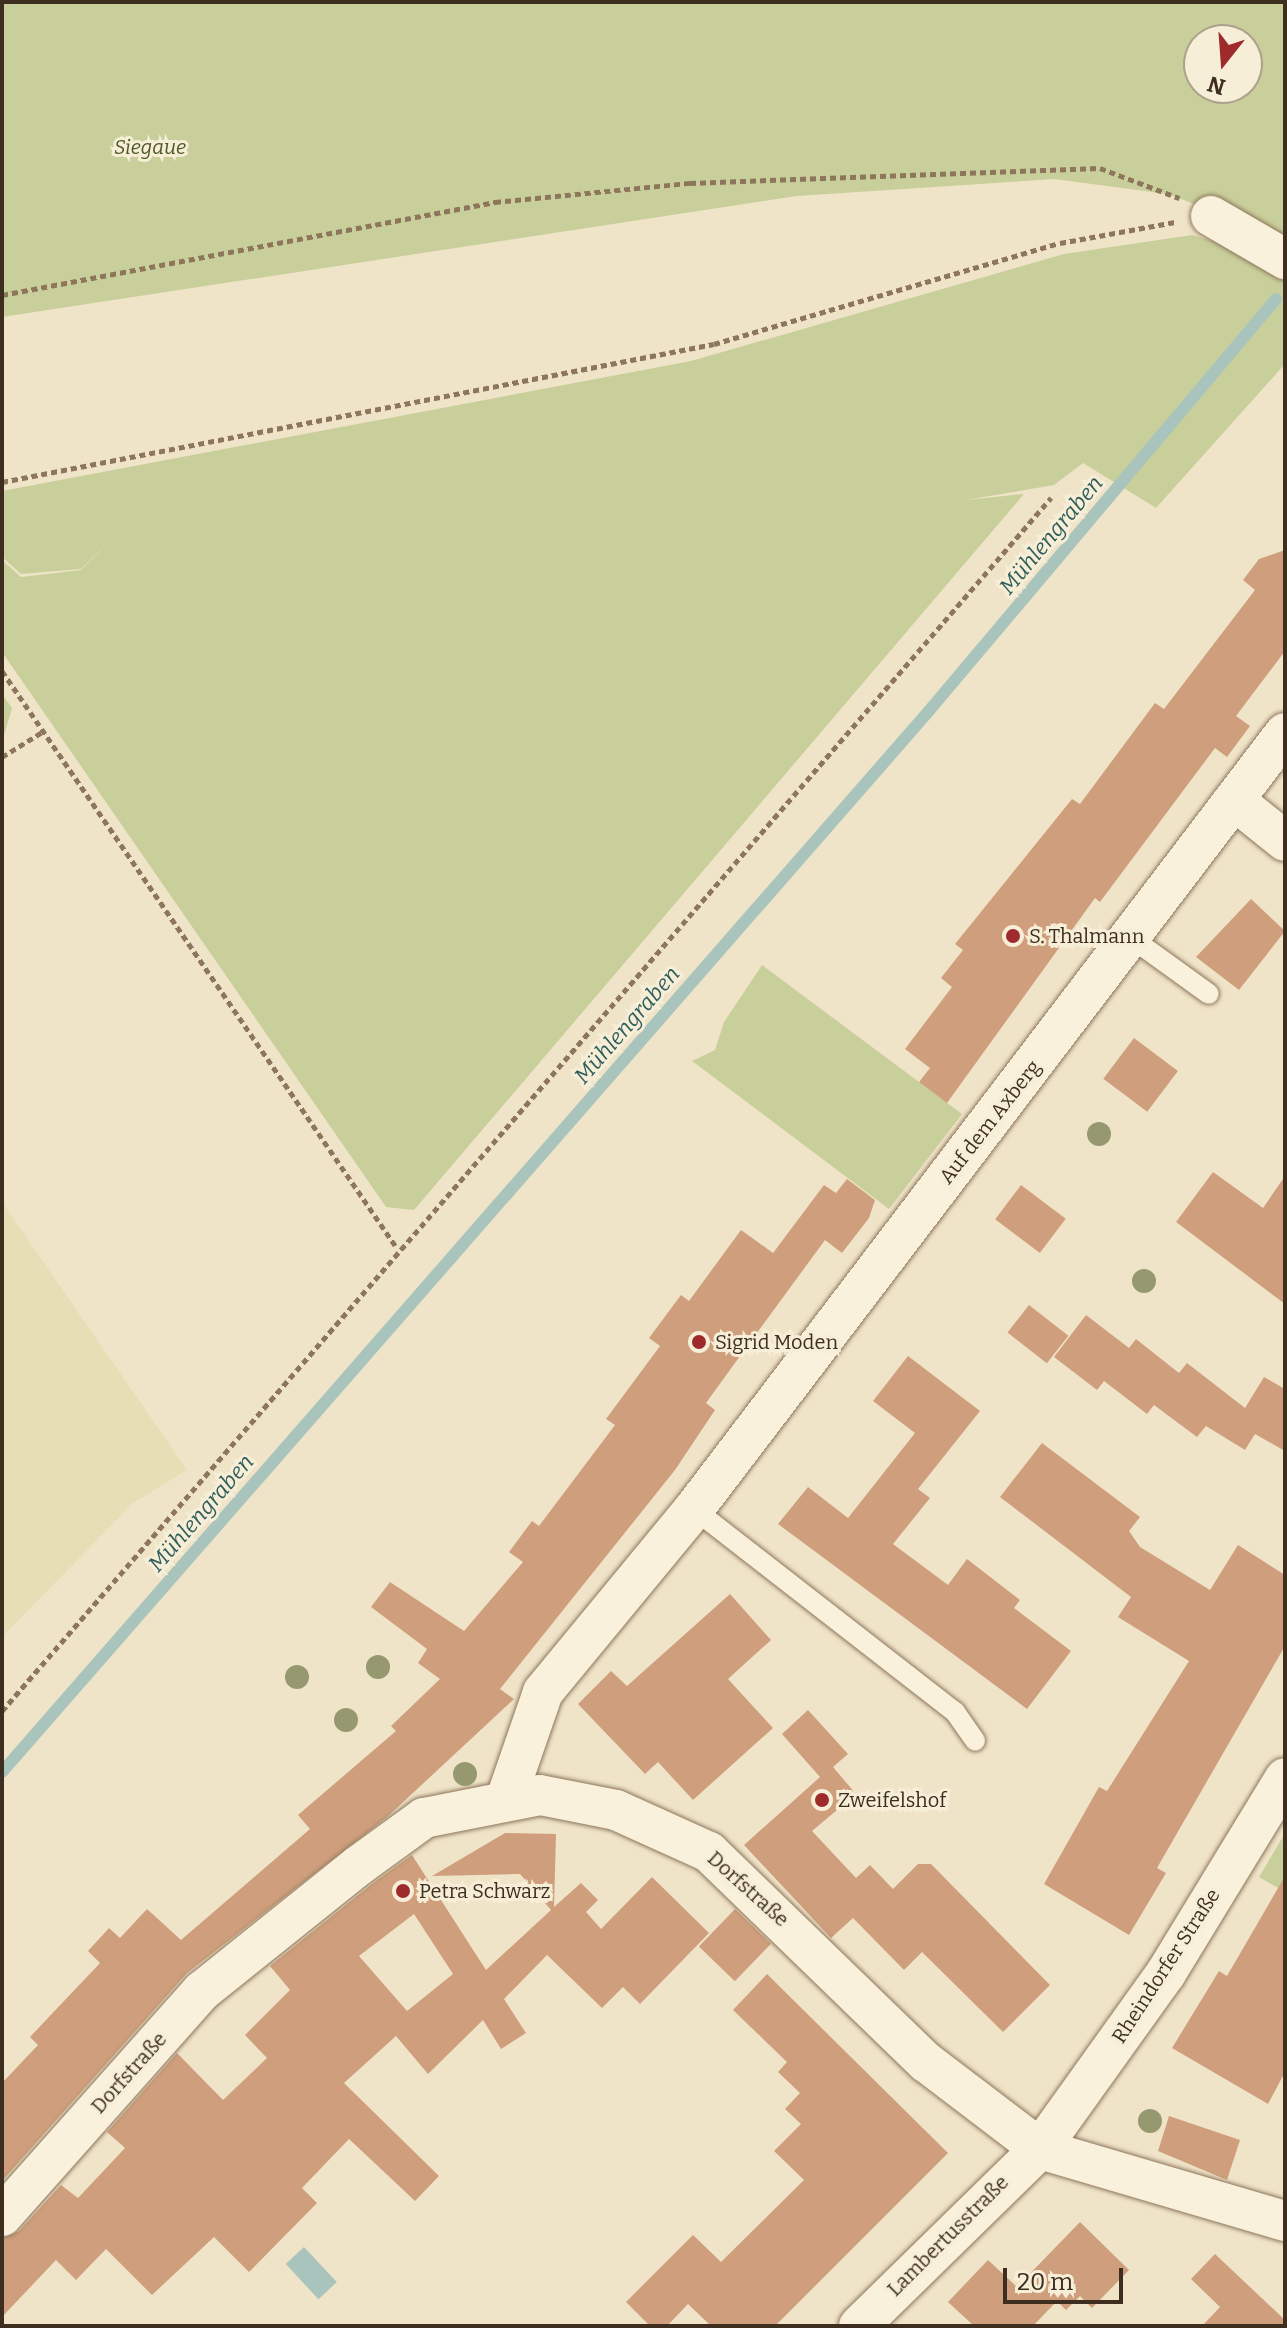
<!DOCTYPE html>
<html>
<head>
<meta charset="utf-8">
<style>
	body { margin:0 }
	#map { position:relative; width:1287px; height:2328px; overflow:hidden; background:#f0e4c8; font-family:Bitter,serif }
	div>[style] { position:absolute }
	.farmland>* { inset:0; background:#e6deb5 }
	.green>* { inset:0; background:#c9cf9b }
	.water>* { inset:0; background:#a9c4bc; transform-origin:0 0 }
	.stream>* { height:12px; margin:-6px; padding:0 6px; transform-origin:6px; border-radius:6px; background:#a9c4bc }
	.building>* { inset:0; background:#cf9f7d; transform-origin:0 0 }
	.path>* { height:5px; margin-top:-2.5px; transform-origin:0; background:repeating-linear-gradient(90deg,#8d765c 0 6px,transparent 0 10px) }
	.roads { filter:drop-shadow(0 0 2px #8d765c) drop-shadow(0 0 2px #8d765c) }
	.lane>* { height:20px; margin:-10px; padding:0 10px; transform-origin:10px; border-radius:10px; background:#faf1dc }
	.street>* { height:40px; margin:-20px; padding:0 20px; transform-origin:20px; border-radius:20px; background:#faf1dc }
	.trees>* { width:24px; height:24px; margin:-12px; border-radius:50%; background:#96986f }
	.dots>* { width:22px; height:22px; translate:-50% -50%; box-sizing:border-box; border:4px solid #f7eed8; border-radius:50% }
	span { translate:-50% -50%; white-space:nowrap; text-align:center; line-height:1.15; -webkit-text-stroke:6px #f7eed8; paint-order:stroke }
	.park-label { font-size:20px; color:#4d5a26; font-style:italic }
	.poi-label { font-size:20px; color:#3d2e20 }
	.left { translate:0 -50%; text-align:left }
	.street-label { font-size:20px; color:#3d2e20 }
	.water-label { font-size:22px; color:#2f5d5a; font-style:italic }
	.frame { position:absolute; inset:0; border:4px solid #3d2e20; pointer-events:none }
	.north { position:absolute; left:1183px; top:24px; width:80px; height:80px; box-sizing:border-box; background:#f7eed8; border:2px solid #ada18e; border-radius:50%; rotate:197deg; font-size:22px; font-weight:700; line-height:32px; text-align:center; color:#3d2e20 }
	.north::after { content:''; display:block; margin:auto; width:28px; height:36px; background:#9e2a2b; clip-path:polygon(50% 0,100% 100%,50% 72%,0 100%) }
	.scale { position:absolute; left:1003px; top:2268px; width:120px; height:36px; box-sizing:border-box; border:4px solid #3d2e20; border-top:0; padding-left:10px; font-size:24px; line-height:28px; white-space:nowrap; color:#3d2e20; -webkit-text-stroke:6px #f7eed8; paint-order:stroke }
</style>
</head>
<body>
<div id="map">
	<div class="farmland">
		<div style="clip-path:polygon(2px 1202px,187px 1470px,133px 1503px,2px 1637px)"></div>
	</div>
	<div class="green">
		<div style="clip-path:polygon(evenodd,2px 2px,1285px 2px,1285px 248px,1244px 222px,1167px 194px,1054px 179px,797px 196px,2px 317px,2px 2px,1199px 40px,1247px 40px,1247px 88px,1199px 88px,1199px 40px)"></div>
		<div style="clip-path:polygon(1192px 235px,1253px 252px,1285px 272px,1285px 364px,1156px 508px,1083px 463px,1054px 485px,966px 500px,1024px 494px,414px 1210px,386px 1207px,2px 652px,2px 560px,21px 577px,81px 570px,109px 541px,81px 569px,21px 574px,2px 557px,2px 491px,691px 361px,1064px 254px)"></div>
		<div style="clip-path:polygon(2px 694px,12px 708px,2px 742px)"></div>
		<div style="clip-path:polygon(762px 965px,962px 1114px,889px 1209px,692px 1061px,715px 1050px,724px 1022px)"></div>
		<div style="clip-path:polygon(1285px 1833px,1285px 1892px,1259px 1877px)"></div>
	</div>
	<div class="water">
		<div style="left:304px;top:2247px;width:48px;height:25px;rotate:47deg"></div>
	</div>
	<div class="stream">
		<div style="left:2px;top:1772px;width:1408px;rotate:-48.86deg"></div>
		<div style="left:928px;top:712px;width:540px;rotate:-49.88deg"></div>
	</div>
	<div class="building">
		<div style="clip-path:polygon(1285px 550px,1285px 651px,1236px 716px,1250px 726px,1227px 757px,1215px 748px,1100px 902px,1095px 898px,947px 1103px,919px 1082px,930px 1068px,905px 1049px,952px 987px,941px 978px,963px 950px,955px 944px,1072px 799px,1080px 804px,1155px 703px,1164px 709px,1255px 590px,1243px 580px,1259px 559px)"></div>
		<div style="clip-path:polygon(1251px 899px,1285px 931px,1239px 990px,1196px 957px)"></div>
		<div style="left:1134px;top:1038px;width:55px;height:51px;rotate:37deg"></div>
		<div style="clip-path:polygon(1213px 1172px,1263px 1208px,1285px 1176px,1285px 1304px,1176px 1222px)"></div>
		<div style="clip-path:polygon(847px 1179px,875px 1200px,869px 1218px,842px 1253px,825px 1240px,748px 1345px,706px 1403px,715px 1410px,675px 1470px,500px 1689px,514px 1699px,386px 1818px,187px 1973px,2px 2181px,2px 2083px,38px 2045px,30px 2037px,100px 1963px,88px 1951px,109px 1928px,120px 1938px,147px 1909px,181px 1940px,310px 1829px,298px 1815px,396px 1731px,391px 1726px,440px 1679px,418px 1663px,427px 1649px,371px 1607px,390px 1582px,464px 1631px,523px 1562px,509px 1552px,532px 1521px,539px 1526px,615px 1425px,606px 1419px,660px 1346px,649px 1338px,681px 1295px,689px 1301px,741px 1230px,773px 1253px,824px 1185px,836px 1193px)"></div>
		<div style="left:1021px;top:1185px;width:56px;height:43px;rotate:37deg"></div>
		<div style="left:1029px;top:1305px;width:50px;height:35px;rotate:38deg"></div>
		<div style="clip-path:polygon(1086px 1315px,1129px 1348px,1136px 1339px,1179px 1373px,1187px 1363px,1245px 1408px,1264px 1377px,1285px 1389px,1285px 1451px,1255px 1434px,1245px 1450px,1206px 1426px,1197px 1437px,1154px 1405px,1147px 1414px,1104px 1381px,1097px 1390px,1054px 1357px)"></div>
		<div style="clip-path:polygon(908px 1356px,980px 1411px,918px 1489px,930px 1498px,893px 1544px,948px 1585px,967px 1559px,1020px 1600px,1014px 1608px,1071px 1651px,1027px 1709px,778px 1524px,808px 1487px,848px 1518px,915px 1433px,873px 1401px)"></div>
		<div style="clip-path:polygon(1042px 1443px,1140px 1517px,1129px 1531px,1140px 1547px,1210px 1590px,1238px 1545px,1285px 1575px,1285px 1646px,1157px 1868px,1166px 1873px,1129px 1935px,1044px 1884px,1099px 1787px,1107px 1791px,1189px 1661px,1118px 1617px,1131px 1597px,1000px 1497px)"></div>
		<div style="clip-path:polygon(730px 1594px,771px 1640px,728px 1679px,773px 1728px,693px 1800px,658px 1762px,645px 1774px,578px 1704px,611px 1671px,627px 1686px)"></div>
		<div style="clip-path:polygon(808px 1710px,848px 1754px,833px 1767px,856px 1794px,812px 1831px,856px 1878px,870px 1865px,893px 1889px,918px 1864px,931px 1864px,1050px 1985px,1003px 2032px,922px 1952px,904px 1970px,853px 1918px,831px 1938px,744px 1845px,820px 1777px,782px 1734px)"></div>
		<div style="clip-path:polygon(evenodd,505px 1833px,556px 1834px,554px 1907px,581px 1883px,598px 1900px,586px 1912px,601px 1929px,652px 1877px,709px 1933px,640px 2004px,623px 1987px,602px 2008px,547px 1955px,504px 1999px,526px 2033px,501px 2049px,483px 2020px,428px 2074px,396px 2036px,344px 2083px,439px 2176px,415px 2201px,349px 2139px,302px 2188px,317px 2203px,249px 2272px,214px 2237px,152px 2295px,106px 2249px,76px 2280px,56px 2260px,2px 2317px,2px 2238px,19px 2231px,61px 2185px,78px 2198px,125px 2148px,107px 2132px,177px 2053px,223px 2100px,267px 2058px,245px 2035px,290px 1990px,270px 1966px,372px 1884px,412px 1855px,486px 1970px,551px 1910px,520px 1874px,432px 1876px,505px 1833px,414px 1914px,453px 1974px,407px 2011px,359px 1956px,414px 1914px)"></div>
		<div style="clip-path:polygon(1285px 1876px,1285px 2072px,1268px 2104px,1172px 2048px,1219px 1971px,1227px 1976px)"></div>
		<div style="left:735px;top:1909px;width:50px;height:52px;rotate:44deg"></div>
		<div style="clip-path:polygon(767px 1974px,948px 2153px,775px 2326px,711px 2326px,688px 2304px,667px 2326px,650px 2326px,626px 2302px,693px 2235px,721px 2262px,804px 2180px,774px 2151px,801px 2124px,785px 2109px,800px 2093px,778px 2072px,787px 2062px,733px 2010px)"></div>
		<div style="clip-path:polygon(1169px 2116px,1240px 2140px,1227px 2180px,1158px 2151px)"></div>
		<div style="clip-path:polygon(1080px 2222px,1129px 2270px,1092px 2308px,1080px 2296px,1066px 2310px,1057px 2301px,1033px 2326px,974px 2326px,948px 2302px,988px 2260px,1017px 2287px)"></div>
		<div style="clip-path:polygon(1215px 2254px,1285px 2320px,1285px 2326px,1202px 2326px,1220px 2307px,1191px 2279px)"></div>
	</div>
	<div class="path">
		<div style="left:2px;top:295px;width:502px;rotate:-10.68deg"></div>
		<div style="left:495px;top:202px;width:196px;rotate:-5.6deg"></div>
		<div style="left:690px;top:183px;width:410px;rotate:-2.1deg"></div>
		<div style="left:1100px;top:168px;width:85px;rotate:20.8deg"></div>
		<div style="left:2px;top:482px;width:725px;rotate:-10.97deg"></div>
		<div style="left:714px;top:344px;width:360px;rotate:-16.3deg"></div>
		<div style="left:1060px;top:243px;width:117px;rotate:-10.3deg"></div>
		<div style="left:2px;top:671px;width:699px;rotate:55.61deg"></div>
		<div style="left:2px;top:757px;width:49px;rotate:-31.8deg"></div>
		<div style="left:2px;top:1711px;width:1604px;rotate:-49.15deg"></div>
	</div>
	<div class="roads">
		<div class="lane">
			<div style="left:1130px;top:937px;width:97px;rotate:35.8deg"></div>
			<div style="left:694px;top:1509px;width:331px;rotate:37.9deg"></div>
			<div style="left:955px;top:1712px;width:35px;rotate:55deg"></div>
		</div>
		<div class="street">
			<div style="left:1211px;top:216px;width:86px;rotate:30.2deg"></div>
			<div style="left:1234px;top:800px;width:65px;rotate:38.8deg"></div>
			<div style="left:506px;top:1799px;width:113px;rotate:-70.9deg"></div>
			<div style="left:543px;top:1692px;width:237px;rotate:-50.5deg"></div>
			<div style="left:694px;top:1509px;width:975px;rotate:-52.71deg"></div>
			<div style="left:2px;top:2216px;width:301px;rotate:-48.4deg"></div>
			<div style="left:202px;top:1991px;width:200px;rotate:-38.7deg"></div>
			<div style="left:358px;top:1866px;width:82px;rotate:-36deg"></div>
			<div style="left:424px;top:1818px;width:118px;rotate:-11.2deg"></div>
			<div style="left:540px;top:1795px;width:77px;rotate:11.2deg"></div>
			<div style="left:616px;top:1810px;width:102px;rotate:24.3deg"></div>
			<div style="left:709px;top:1852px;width:302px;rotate:44.1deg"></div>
			<div style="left:926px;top:2062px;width:143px;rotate:37.3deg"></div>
			<div style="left:1040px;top:2149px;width:255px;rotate:16.4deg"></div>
			<div style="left:859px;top:2326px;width:253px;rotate:-44.4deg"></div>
			<div style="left:1040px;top:2149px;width:216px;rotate:-54.4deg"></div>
			<div style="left:1166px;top:1973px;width:228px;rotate:-58.6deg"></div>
		</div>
	</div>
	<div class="trees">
		<div style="left:1099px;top:1134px"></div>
		<div style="left:1144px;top:1281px"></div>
		<div style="left:378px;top:1667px"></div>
		<div style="left:297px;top:1677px"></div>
		<div style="left:346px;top:1720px"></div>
		<div style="left:465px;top:1774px"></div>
		<div style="left:1150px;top:2121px"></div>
	</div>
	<div class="dots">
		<div style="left:1013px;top:936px;background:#9e2a2b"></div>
		<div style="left:699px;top:1342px;background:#9e2a2b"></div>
		<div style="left:822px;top:1800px;background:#9e2a2b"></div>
		<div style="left:403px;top:1891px;background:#9e2a2b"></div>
	</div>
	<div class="park-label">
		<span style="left:150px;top:147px">Siegaue</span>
	</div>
	<div class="poi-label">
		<span class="left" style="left:1029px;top:936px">S. Thalmann</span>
		<span class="left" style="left:715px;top:1342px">Sigrid Moden</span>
		<span class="left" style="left:838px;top:1800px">Zweifelshof</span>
		<span class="left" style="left:419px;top:1891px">Petra Schwarz</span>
	</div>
	<div class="street-label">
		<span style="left:990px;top:1122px;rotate:-52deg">Auf dem Axberg</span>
		<span style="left:748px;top:1889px;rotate:42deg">Dorfstraße</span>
		<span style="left:1166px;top:1966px;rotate:-57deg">Rheindorfer Straße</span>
		<span style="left:129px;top:2073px;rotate:-48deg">Dorfstraße</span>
		<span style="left:948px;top:2236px;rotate:-45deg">Lambertusstraße</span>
	</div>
	<div class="water-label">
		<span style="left:1051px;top:535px;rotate:-50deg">Mühlengraben</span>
		<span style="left:627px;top:1025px;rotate:-49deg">Mühlengraben</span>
		<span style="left:201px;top:1513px;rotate:-49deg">Mühlengraben</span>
	</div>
	<div class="frame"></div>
	<div class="north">N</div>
	<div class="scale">20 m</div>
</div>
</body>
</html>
